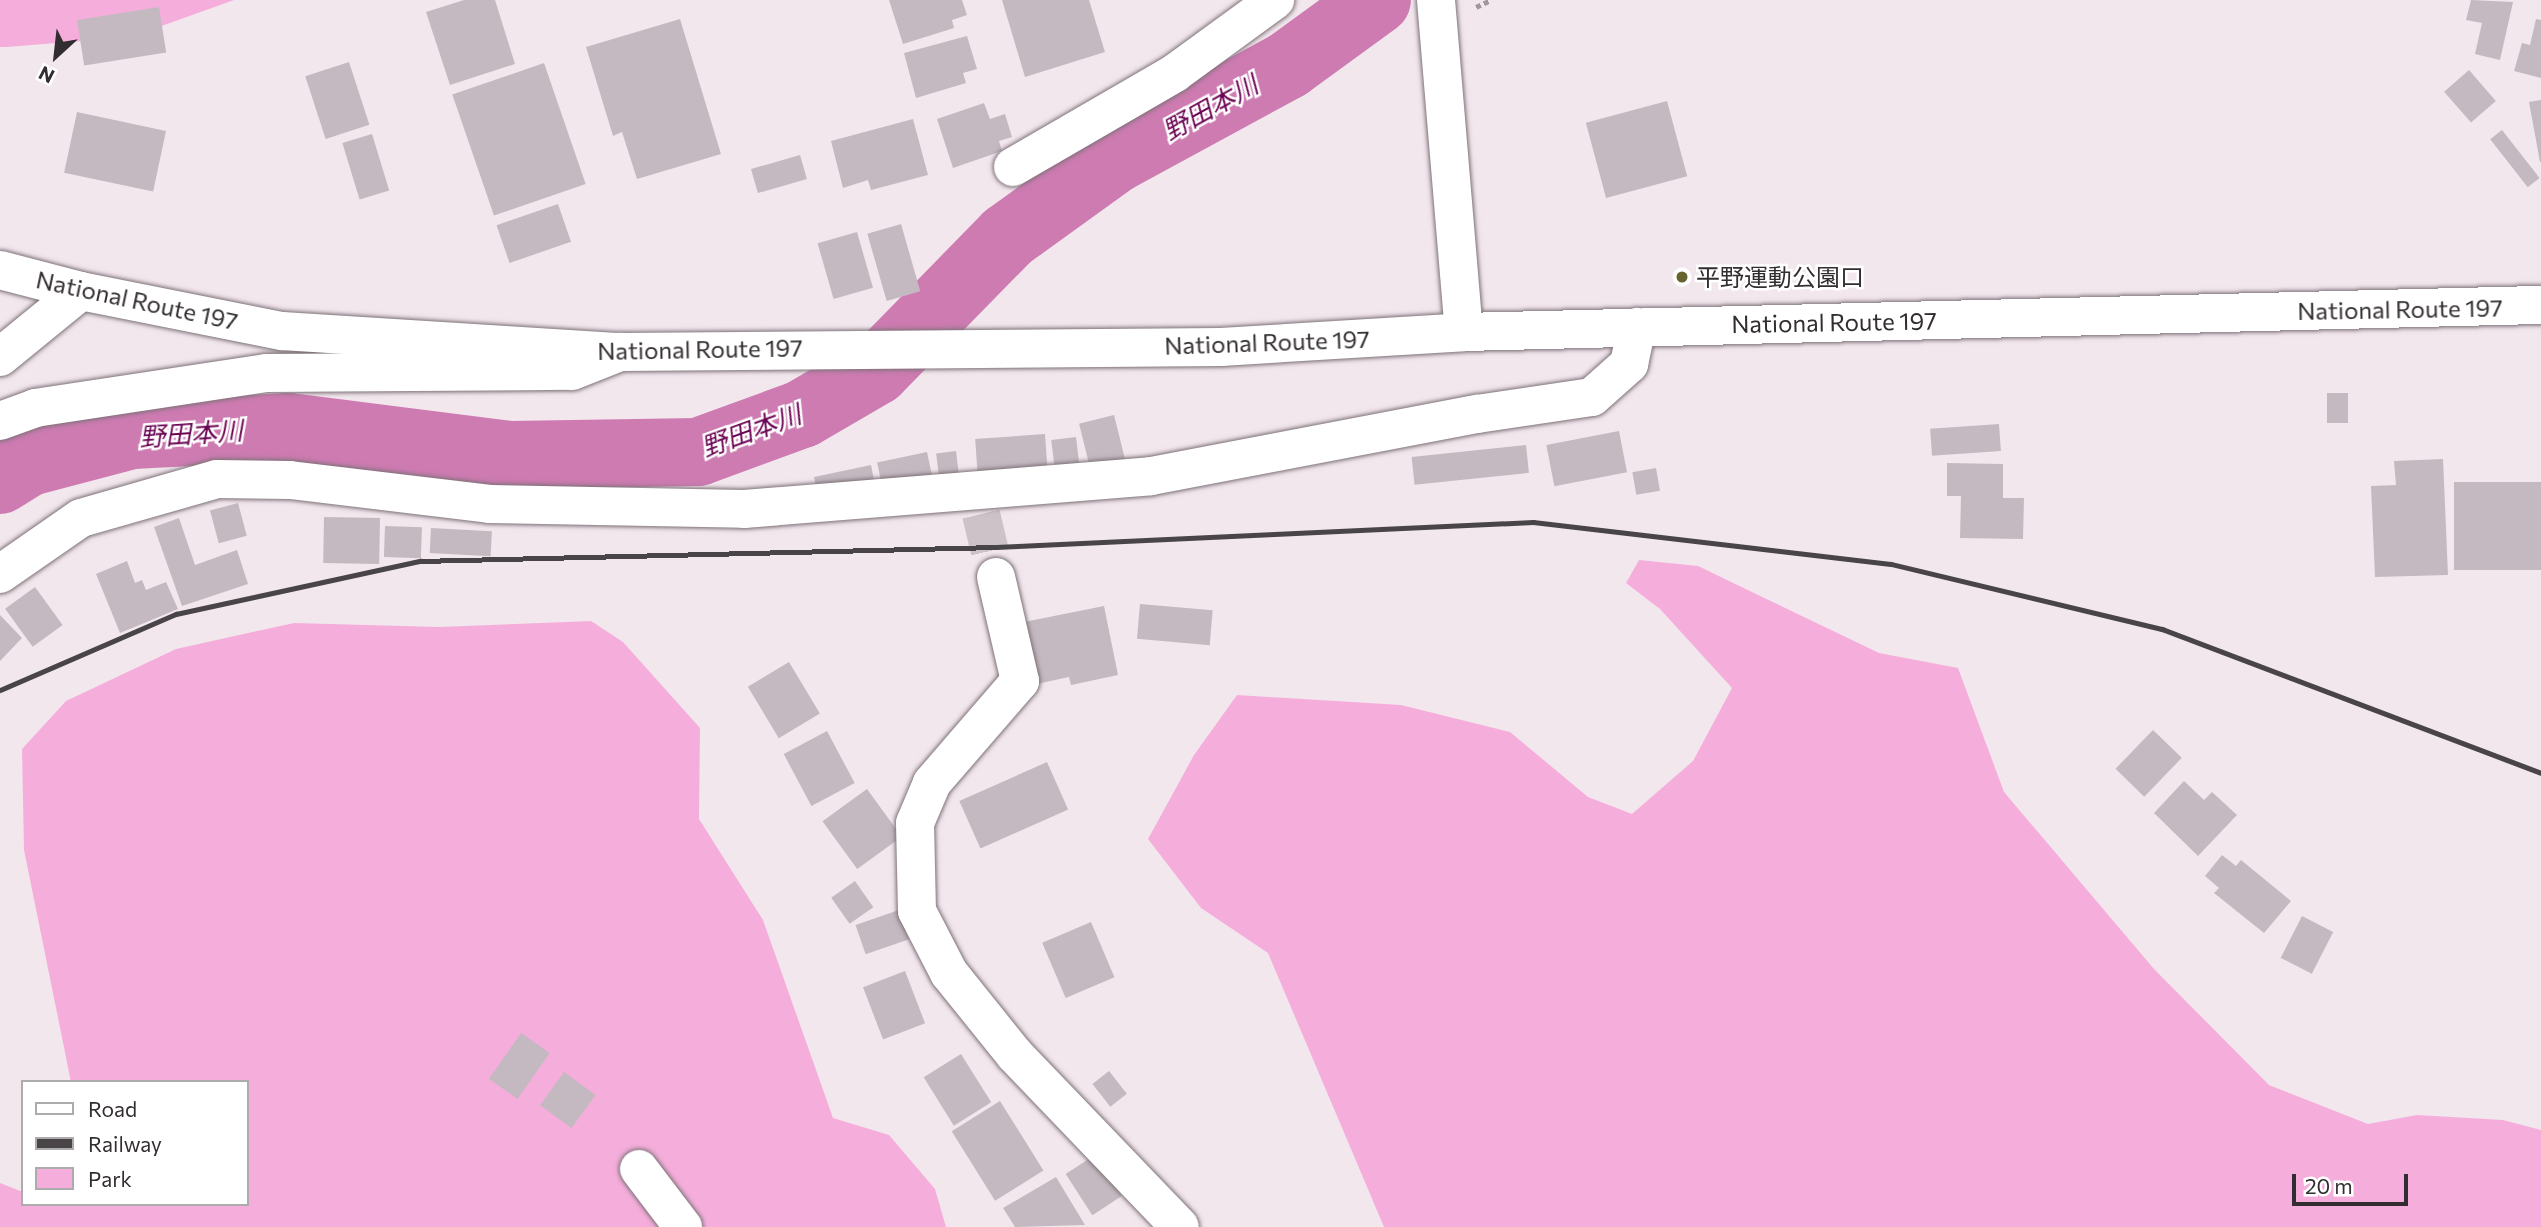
<!DOCTYPE html>
<html>
<head>
<meta charset="utf-8">
<style>
	body { margin:0 }
	#map { position:relative; width:2541px; height:1227px; overflow:hidden; background:#f3e7ee; font-family:Commissioner,"Noto Sans JP",sans-serif }
	div>[style] { position:absolute }
	.green>* { inset:0; background:#f5aedb }
	.river>* { height:68px; margin:-34px; padding:0 34px; transform-origin:34px; border-radius:34px; background:#cd7bb1 }
	.building>* { inset:0; background:#c4b9c0; transform-origin:0 0 }
	.minor-tunnel>* { height:38px; margin-top:-19px; transform-origin:0; background:repeating-linear-gradient(90deg,#ccc2c8 0 38px,transparent 0 57px) }
	.path>* { height:4.5px; margin-top:-2.25px; transform-origin:0; background:repeating-linear-gradient(90deg,#a1989d 0 5px,transparent 0 8.5px) }
	.roads { filter:drop-shadow(0 0 2px #7d7278) drop-shadow(0 0 2px #7d7278) }
	.minor>* { height:38px; margin:-19px; padding:0 19px; transform-origin:19px; border-radius:19px; background:#fff }
	.major>* { height:38px; margin:-19px; padding:0 19px; transform-origin:19px; border-radius:19px; background:#fff }
	.highway>* { height:38px; margin:-19px; padding:0 19px; transform-origin:19px; border-radius:19px; background:#fff }
	.rail>* { height:5px; margin:-2.5px; padding:0 2.5px; transform-origin:2.5px; border-radius:2.5px; background:#494447 }
	.dots>* { width:19px; height:19px; translate:-50% -50%; box-sizing:border-box; border:4px solid #fff; border-radius:50% }
	span { translate:-50% -50%; white-space:nowrap; text-align:center; line-height:1.15; -webkit-text-stroke:5px #fff; paint-order:stroke }
	.poi-label { font-size:24px; color:#322d30 }
	.left { translate:0 -50%; text-align:left }
	.street-label { font-size:24px; color:#322d30 }
	.water-label { font-size:26px; color:#6c0554; font-style:italic }
	.legend { position:absolute; left:21px; top:1080px; width:228px; height:126px; box-sizing:border-box; background:#fff; border:2px solid #adabac; margin:0; padding:9px 12px; list-style:none; font-size:21px; color:#322d30 }
	.legend li { display:flex; align-items:center; gap:14px; height:35px }
	.legend b { width:35px; border:2px solid #adabac }
	.north { position:absolute; left:21px; top:21px; width:70px; height:70px; -webkit-text-stroke:5px #fff; paint-order:stroke; rotate:207deg; font-size:19px; font-weight:700; line-height:28px; text-align:center; color:#322d30 }
	.north::after { content:''; display:block; margin:auto; width:24px; height:32px; background:#322d30; clip-path:polygon(50% 0,100% 100%,50% 72%,0 100%) }
	.scale { position:absolute; left:2292px; top:1174px; width:116px; height:32px; box-sizing:border-box; border:4px solid #322d30; border-top:0; padding-left:9px; font-size:21px; line-height:24px; white-space:nowrap; color:#322d30; -webkit-text-stroke:5px #fff; paint-order:stroke }
</style>
</head>
<body>
<div id="map">
	<div class="green">
		<div style="clip-path:polygon(0 0,234px 0,131px 37px,7px 47px,0 47px)"></div>
		<div style="clip-path:polygon(1639px 560px,1698px 566px,1879px 653px,1958px 668px,2004px 792px,2154px 969px,2269px 1085px,2368px 1124px,2417px 1115px,2503px 1120px,2541px 1130px,2541px 1227px,1384px 1227px,1268px 953px,1201px 908px,1148px 839px,1194px 755px,1237px 695px,1401px 705px,1510px 732px,1588px 797px,1632px 814px,1693px 761px,1732px 688px,1660px 609px,1626px 583px)"></div>
		<div style="clip-path:polygon(591px 621px,623px 642px,700px 728px,699px 819px,763px 920px,833px 1118px,889px 1135px,935px 1189px,946px 1227px,0 1227px,0 1183px,23px 1192px,23px 1204px,247px 1204px,247px 1082px,71px 1082px,24px 850px,22px 749px,66px 701px,176px 649px,294px 623px,439px 627px)"></div>
	</div>
	<div class="river">
		<div style="left:0;top:480px;width:34px;rotate:-32deg"></div>
		<div style="left:29px;top:462px;width:106px;rotate:-14.7deg"></div>
		<div style="left:132px;top:435px;width:157px;rotate:-2.9deg"></div>
		<div style="left:289px;top:427px;width:224px;rotate:7.2deg"></div>
		<div style="left:511px;top:455px;width:187px;rotate:-0.9deg"></div>
		<div style="left:698px;top:452px;width:111px;rotate:-20.1deg"></div>
		<div style="left:802px;top:414px;width:86px;rotate:-30.2deg"></div>
		<div style="left:876px;top:371px;width:187px;rotate:-45.6deg"></div>
		<div style="left:1007px;top:237px;width:133px;rotate:-35.8deg"></div>
		<div style="left:1115px;top:159px;width:197px;rotate:-28.5deg"></div>
		<div style="left:1288px;top:65px;width:110px;rotate:-36.1deg"></div>
	</div>
	<div class="building">
		<div style="clip-path:polygon(464px 0,495px 0,515px 64px,450px 85px,426px 12px)"></div>
		<div style="clip-path:polygon(889px 0,962px 0,967px 15px,952px 20px,954px 28px,903px 44px)"></div>
		<div style="clip-path:polygon(1002px 0,1089px 0,1105px 52px,1025px 77px)"></div>
		<div style="clip-path:polygon(2471px 0,2513px 2px,2500px 60px,2475px 54px,2482px 23px,2466px 20px)"></div>
		<div style="left:159px;top:7px;width:46px;height:83px;rotate:81deg"></div>
		<div style="clip-path:polygon(680px 19px,721px 154px,637px 179px,622px 132px,613px 136px,586px 47px)"></div>
		<div style="clip-path:polygon(2536px 19px,2541px 20px,2541px 78px,2514px 71px,2522px 43px,2530px 45px)"></div>
		<div style="clip-path:polygon(967px 36px,977px 69px,963px 73px,966px 83px,916px 98px,904px 53px)"></div>
		<div style="left:349px;top:62px;width:66px;height:46px;rotate:72deg"></div>
		<div style="left:544px;top:63px;width:128px;height:97px;rotate:71deg"></div>
		<div style="left:2469px;top:70px;width:41px;height:33px;rotate:49deg"></div>
		<div style="clip-path:polygon(2541px 100px,2541px 162px,2540px 162px,2529px 102px)"></div>
		<div style="left:1667px;top:101px;width:78px;height:84px;rotate:75deg"></div>
		<div style="clip-path:polygon(984px 103px,990px 119px,1005px 114px,1012px 137px,999px 141px,1002px 151px,953px 168px,937px 119px)"></div>
		<div style="left:77px;top:112px;width:91px;height:62px;rotate:12deg"></div>
		<div style="clip-path:polygon(913px 119px,928px 175px,871px 190px,868px 180px,843px 188px,831px 141px)"></div>
		<div style="left:2502px;top:130px;width:61px;height:15px;rotate:52deg"></div>
		<div style="left:372px;top:134px;width:59px;height:31px;rotate:73deg"></div>
		<div style="left:800px;top:155px;width:25px;height:51px;rotate:74deg"></div>
		<div style="left:558px;top:204px;width:40px;height:65px;rotate:71deg"></div>
		<div style="left:901px;top:224px;width:70px;height:35px;rotate:74deg"></div>
		<div style="left:857px;top:232px;width:58px;height:41px;rotate:74deg"></div>
		<div style="left:2327px;top:393px;width:21px;height:30px"></div>
		<div style="left:1114px;top:415px;width:53px;height:36px;rotate:76deg"></div>
		<div style="left:1999px;top:424px;width:27px;height:69px;rotate:86deg"></div>
		<div style="left:1619px;top:431px;width:42px;height:74px;rotate:79deg"></div>
		<div style="left:1045px;top:434px;width:40px;height:70px;rotate:86deg"></div>
		<div style="left:1076px;top:437px;width:35px;height:25px;rotate:83deg"></div>
		<div style="left:1526px;top:445px;width:28px;height:115px;rotate:84deg"></div>
		<div style="left:956px;top:451px;width:24px;height:20px;rotate:83deg"></div>
		<div style="left:927px;top:452px;width:29px;height:51px;rotate:78deg"></div>
		<div style="clip-path:polygon(2443px 459px,2448px 575px,2375px 577px,2371px 486px,2396px 485px,2394px 461px)"></div>
		<div style="clip-path:polygon(1947px 463px,2003px 464px,2003px 498px,2024px 498px,2023px 539px,1960px 538px,1961px 496px,1947px 496px)"></div>
		<div style="clip-path:polygon(871px 465px,876px 490px,818px 497px,814px 477px)"></div>
		<div style="left:1656px;top:468px;width:23px;height:24px;rotate:80deg"></div>
		<div style="left:2541px;top:482px;width:88px;height:87px;rotate:90deg"></div>
		<div style="left:238px;top:503px;width:34px;height:29px;rotate:75deg"></div>
		<div style="left:324px;top:517px;width:56px;height:46px;rotate:1deg"></div>
		<div style="clip-path:polygon(179px 518px,195px 565px,237px 550px,248px 584px,182px 606px,154px 527px)"></div>
		<div style="left:385px;top:526px;width:37px;height:31px;rotate:2deg"></div>
		<div style="left:431px;top:528px;width:61px;height:25px;rotate:3deg"></div>
		<div style="clip-path:polygon(127px 561px,135px 583px,142px 580px,146px 590px,166px 582px,178px 609px,120px 633px,96px 574px)"></div>
		<div style="left:35px;top:587px;width:47px;height:37px;rotate:54deg"></div>
		<div style="left:1140px;top:604px;width:73px;height:35px;rotate:5deg"></div>
		<div style="clip-path:polygon(1104px 606px,1118px 675px,1071px 685px,1069px 677px,1032px 685px,1019px 623px)"></div>
		<div style="clip-path:polygon(0 615px,22px 638px,0 661px)"></div>
		<div style="left:789px;top:662px;width:60px;height:48px;rotate:59deg"></div>
		<div style="left:2153px;top:730px;width:40px;height:54px;rotate:44deg"></div>
		<div style="left:827px;top:731px;width:59px;height:49px;rotate:62deg"></div>
		<div style="left:1047px;top:762px;width:52px;height:96px;rotate:66deg"></div>
		<div style="clip-path:polygon(2184px 781px,2204px 800px,2212px 792px,2237px 815px,2198px 856px,2154px 813px)"></div>
		<div style="left:867px;top:789px;width:59px;height:55px;rotate:54deg"></div>
		<div style="clip-path:polygon(2222px 855px,2236px 866px,2241px 860px,2291px 901px,2264px 933px,2214px 893px,2219px 888px,2205px 876px)"></div>
		<div style="left:855px;top:881px;width:32px;height:29px;rotate:55deg"></div>
		<div style="left:899px;top:910px;width:31px;height:46px;rotate:71deg"></div>
		<div style="left:2302px;top:916px;width:35px;height:47px;rotate:27deg"></div>
		<div style="left:1091px;top:922px;width:60px;height:53px;rotate:67deg"></div>
		<div style="left:905px;top:971px;width:56px;height:45px;rotate:69deg"></div>
		<div style="left:521px;top:1033px;width:35px;height:56px;rotate:35deg"></div>
		<div style="left:961px;top:1054px;width:57px;height:44px;rotate:58deg"></div>
		<div style="left:1109px;top:1071px;width:29px;height:21px;rotate:52deg"></div>
		<div style="left:564px;top:1072px;width:39px;height:41px;rotate:36deg"></div>
		<div style="left:1000px;top:1101px;width:82px;height:57px;rotate:58deg"></div>
		<div style="left:1095px;top:1155px;width:49px;height:35px;rotate:57deg"></div>
		<div style="clip-path:polygon(1056px 1177px,1085px 1225px,1015px 1227px,1003px 1208px)"></div>
	</div>
	<div class="minor-tunnel">
		<div style="left:981px;top:514px;width:65px;rotate:76.6deg"></div>
	</div>
	<div class="path">
		<div style="left:1476px;top:7px;width:17px;rotate:-25deg"></div>
	</div>
	<div class="roads">
		<div class="minor">
			<div style="left:1436px;top:0;width:333px;rotate:85.2deg"></div>
			<div style="left:1013px;top:167px;width:187px;rotate:-30.1deg"></div>
			<div style="left:1175px;top:73px;width:124px;rotate:-36.1deg"></div>
			<div style="left:0;top:574px;width:98px;rotate:-34.7deg"></div>
			<div style="left:81px;top:518px;width:141px;rotate:-16deg"></div>
			<div style="left:217px;top:479px;width:73px;rotate:0.8deg"></div>
			<div style="left:290px;top:480px;width:201px;rotate:6.8deg"></div>
			<div style="left:490px;top:504px;width:254px;rotate:1.1deg"></div>
			<div style="left:744px;top:509px;width:408px;rotate:-4.6deg"></div>
			<div style="left:1151px;top:476px;width:332px;rotate:-10.8deg"></div>
			<div style="left:1477px;top:414px;width:116px;rotate:-8.4deg"></div>
			<div style="left:1592px;top:397px;width:50px;rotate:-41.7deg"></div>
			<div style="left:1629px;top:364px;width:38px;rotate:-78deg"></div>
			<div style="left:996px;top:577px;width:107px;rotate:77deg"></div>
			<div style="left:1020px;top:681px;width:135px;rotate:130.8deg"></div>
			<div style="left:932px;top:783px;width:43px;rotate:113deg"></div>
			<div style="left:915px;top:823px;width:88px;rotate:88.7deg"></div>
			<div style="left:917px;top:911px;width:70px;rotate:62.7deg"></div>
			<div style="left:949px;top:973px;width:105px;rotate:51.2deg"></div>
			<div style="left:1015px;top:1055px;width:238px;rotate:46.2deg"></div>
			<div style="left:639px;top:1169px;width:73px;rotate:52.8deg"></div>
		</div>
		<div class="major">
			<div style="left:0;top:357px;width:104px;rotate:-39.2deg"></div>
			<div style="left:0;top:421px;width:37px;rotate:-20deg"></div>
			<div style="left:35px;top:408px;width:234px;rotate:-8.6deg"></div>
			<div style="left:266px;top:373px;width:306px;rotate:-0.4deg"></div>
			<div style="left:572px;top:371px;width:52px;rotate:-21.6deg"></div>
		</div>
		<div class="highway">
			<div style="left:0;top:270px;width:84px;rotate:14.5deg"></div>
			<div style="left:81px;top:291px;width:205px;rotate:11.3deg"></div>
			<div style="left:282px;top:331px;width:339px;rotate:3.6deg"></div>
			<div style="left:620px;top:352px;width:601px;rotate:-0.48deg"></div>
			<div style="left:1221px;top:347px;width:243px;rotate:-3.5deg"></div>
			<div style="left:1464px;top:332px;width:1077px;rotate:-1.44deg"></div>
		</div>
	</div>
	<div class="rail">
		<div style="left:0;top:690px;width:192px;rotate:-23.4deg"></div>
		<div style="left:176px;top:614px;width:250px;rotate:-12.3deg"></div>
		<div style="left:420px;top:561px;width:576px;rotate:-1.39deg"></div>
		<div style="left:996px;top:547px;width:538px;rotate:-2.67deg"></div>
		<div style="left:1533px;top:522px;width:360px;rotate:6.7deg"></div>
		<div style="left:1891px;top:564px;width:279px;rotate:13.5deg"></div>
		<div style="left:2162px;top:629px;width:405px;rotate:20.8deg"></div>
	</div>
	<div class="dots">
		<div style="left:1682px;top:277px;background:#67622e"></div>
	</div>
	<div class="poi-label">
		<span class="left" style="left:1696px;top:277px">平野運動公園口</span>
	</div>
	<div class="street-label">
		<span style="left:137px;top:300px;rotate:12deg">National Route 197</span>
		<span style="left:2400px;top:309px;rotate:-1deg">National Route 197</span>
		<span style="left:1834px;top:322px;rotate:-1deg">National Route 197</span>
		<span style="left:1267px;top:342px;rotate:-2deg">National Route 197</span>
		<span style="left:700px;top:349px;rotate:-1deg">National Route 197</span>
	</div>
	<div class="water-label">
		<span style="left:1210px;top:107px;rotate:-29deg">野田本川</span>
		<span style="left:751px;top:430px;rotate:-20deg">野田本川</span>
		<span style="left:191px;top:433px;rotate:-4deg">野田本川</span>
	</div>
	<ul class="legend">
	<li><b style="height:9px;background:#fff"></b>Road</li>
	<li><b style="height:9px;background:#494447"></b>Railway</li>
	<li><b style="height:19px;background:#f5aedb"></b>Park</li>
	</ul>
	<div class="north">N</div>
	<div class="scale">20 m</div>
</div>
</body>
</html>
